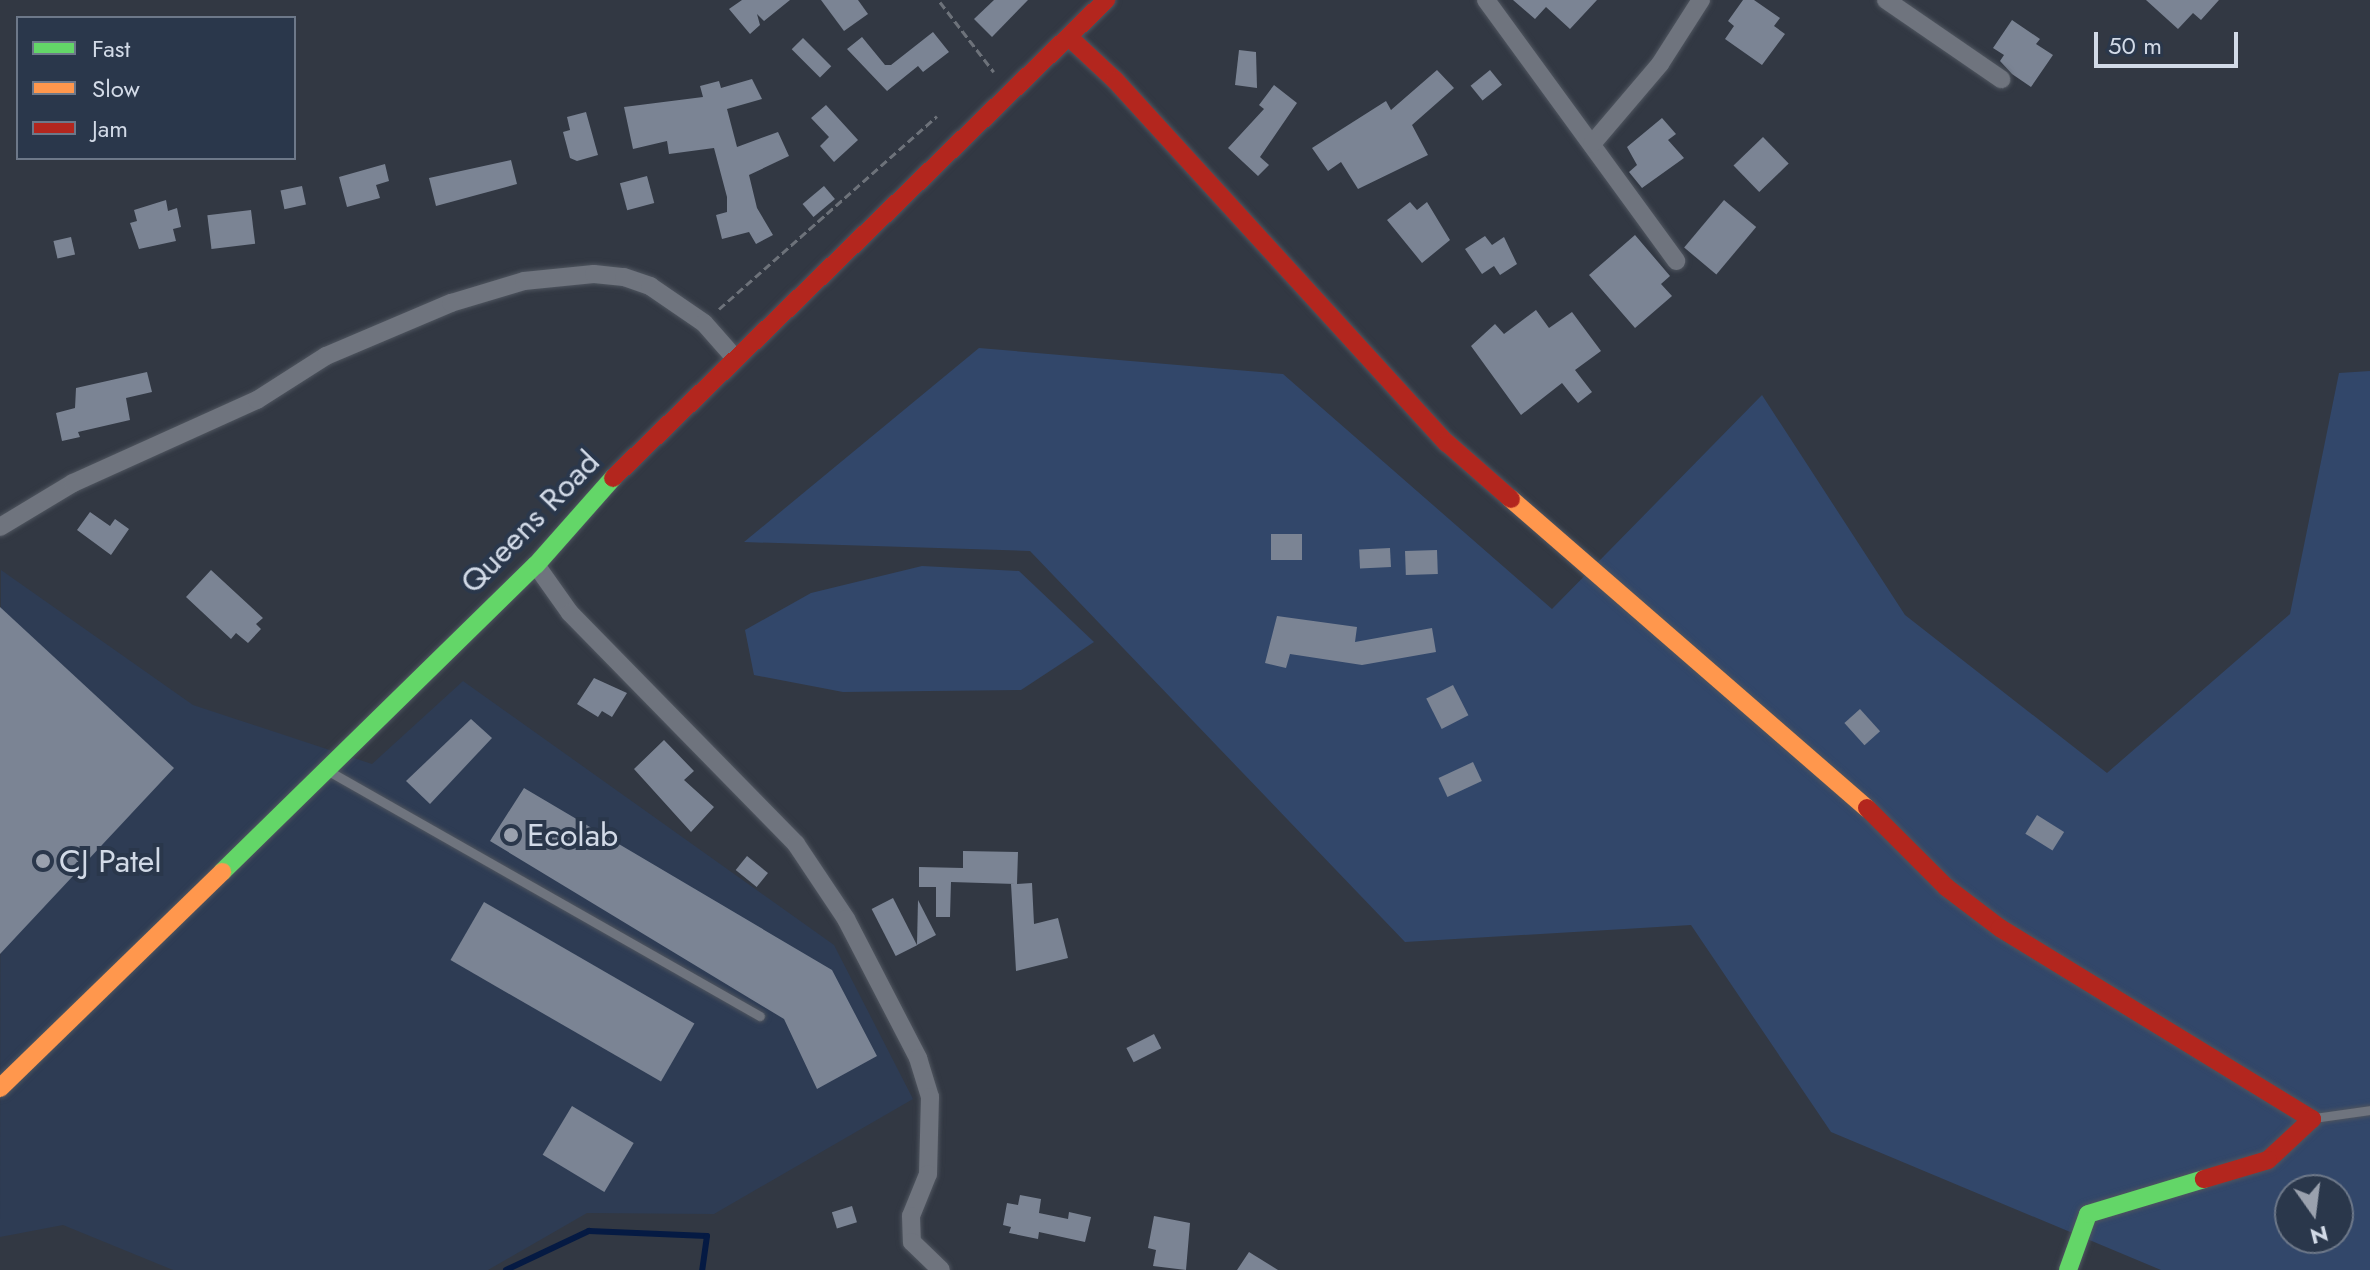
<!DOCTYPE html>
<html>
<head>
<meta charset="utf-8">
<style>
	body { margin:0 }
	#map { position:relative; width:2370px; height:1270px; overflow:hidden; background:#323843; font-family:Jost,sans-serif }
	div>[style] { position:absolute }
	.built>* { inset:0; background:#2e3c54 }
	.green>* { inset:0; background:#32476a }
	.stream>* { height:6px; margin:-3px; padding:0 3px; transform-origin:3px; border-radius:3px; background:#051a43 }
	.building>* { inset:0; background:#7b8494; transform-origin:0 0 }
	.path>* { height:3px; margin-top:-1.5px; transform-origin:0; background:repeating-linear-gradient(90deg,#6d727a 0 8px,transparent 0 12px) }
	.roads { filter:drop-shadow(0 0 2px #4f555f) drop-shadow(0 0 2px #4f555f) }
	.lane>* { height:9px; margin:-4.5px; padding:0 4.5px; transform-origin:4.5px; border-radius:4.5px; background:#6f747e }
	.street>* { height:18px; margin:-9px; padding:0 9px; transform-origin:9px; border-radius:9px; background:#6f747e }
	.fast>* { height:18px; margin:-9px; padding:0 9px; transform-origin:9px; border-radius:9px; background:#63d668 }
	.slow>* { height:18px; margin:-9px; padding:0 9px; transform-origin:9px; border-radius:9px; background:#ff974d }
	.jam>* { height:18px; margin:-9px; padding:0 9px; transform-origin:9px; border-radius:9px; background:#b3261e }
	.dots>* { width:22px; height:22px; translate:-50% -50%; box-sizing:border-box; border:4px solid #2a374b; border-radius:50% }
	span { translate:-50% -50%; white-space:nowrap; text-align:center; line-height:1.15; -webkit-text-stroke:8px #2a374b; paint-order:stroke }
	.street-label { font-size:32px; color:#d2dae7 }
	.poi-label { font-size:32px; color:#d2dae7 }
	.left { translate:0 -50%; text-align:left }
	.legend { position:absolute; left:16px; top:16px; width:280px; height:144px; box-sizing:border-box; background:#2a374b; border:2px solid #6d7889; margin:0; padding:10px 14px; list-style:none; font-size:24px; color:#d2dae7 }
	.legend li { display:flex; align-items:center; gap:16px; height:40px }
	.legend b { width:40px; border:2px solid #6d7889 }
	.north { position:absolute; left:2274px; top:1174px; width:80px; height:80px; box-sizing:border-box; background:#2a374b; border:2px solid #6d7889; border-radius:50%; rotate:166deg; font-size:22px; font-weight:700; line-height:32px; text-align:center; color:#d2dae7 }
	.north::after { content:''; display:block; margin:auto; width:28px; height:36px; background:#9aa1ae; clip-path:polygon(50% 0,100% 100%,50% 72%,0 100%) }
	.scale { position:absolute; left:2094px; top:32px; width:144px; height:36px; box-sizing:border-box; border:4px solid #d2dae7; border-top:0; padding-left:10px; font-size:24px; line-height:28px; white-space:nowrap; color:#d2dae7; -webkit-text-stroke:6px #2a374b; paint-order:stroke }
</style>
</head>
<body>
<div id="map">
	<div class="built">
		<div style="clip-path:polygon(1px 570px,193px 705px,372px 764px,463px 681px,834px 945px,913px 1099px,714px 1214px,587px 1213px,488px 1270px,173px 1270px,63px 1225px,0 1237px)"></div>
	</div>
	<div class="green">
		<div style="clip-path:polygon(evenodd,979px 348px,1283px 374px,1552px 609px,1762px 395px,1905px 615px,2107px 773px,2290px 614px,2339px 373px,2370px 371px,2370px 1270px,2161px 1270px,1831px 1132px,1691px 925px,1405px 942px,1030px 551px,744px 542px,979px 348px,2290px 1190px,2338px 1190px,2338px 1238px,2290px 1238px,2290px 1190px)"></div>
		<div style="clip-path:polygon(922px 566px,1019px 571px,1094px 642px,1021px 690px,843px 692px,754px 675px,745px 630px,811px 593px)"></div>
	</div>
	<div class="stream">
		<div style="left:506px;top:1270px;width:92px;rotate:-25.2deg"></div>
		<div style="left:589px;top:1231px;width:118px;rotate:2.4deg"></div>
		<div style="left:707px;top:1236px;width:34px;rotate:98deg"></div>
	</div>
	<div class="building">
		<div style="clip-path:polygon(742px 0,790px 0,764px 21px,757px 14px,760px 25px,750px 34px,729px 9px)"></div>
		<div style="clip-path:polygon(821px 0,858px 0,868px 14px,844px 31px)"></div>
		<div style="clip-path:polygon(994px 0,1028px 0,992px 37px,974px 19px)"></div>
		<div style="clip-path:polygon(1513px 0,1597px 0,1570px 29px,1546px 7px,1535px 19px)"></div>
		<div style="clip-path:polygon(1743px 0,1754px 0,1780px 18px,1774px 26px,1785px 34px,1762px 65px,1725px 39px,1734px 26px,1728px 21px)"></div>
		<div style="clip-path:polygon(2146px 0,2219px 0,2201px 20px,2193px 13px,2178px 29px)"></div>
		<div style="clip-path:polygon(2012px 20px,2040px 39px,2036px 44px,2053px 55px,2031px 87px,2012px 74px,2000px 61px,2004px 55px,1993px 48px)"></div>
		<div style="clip-path:polygon(933px 32px,949px 52px,923px 72px,918px 66px,887px 91px,847px 49px,862px 37px,885px 65px,891px 65px)"></div>
		<div style="left:803px;top:38px;width:40px;height:16px;rotate:45deg"></div>
		<div style="clip-path:polygon(1239px 50px,1256px 52px,1257px 88px,1235px 85px)"></div>
		<div style="clip-path:polygon(1437px 70px,1454px 88px,1412px 125px,1428px 155px,1358px 189px,1341px 162px,1328px 171px,1312px 148px,1386px 101px,1391px 110px)"></div>
		<div style="left:1490px;top:70px;width:19px;height:25px;rotate:51deg"></div>
		<div style="clip-path:polygon(752px 79px,762px 99px,727px 109px,737px 147px,778px 132px,789px 156px,749px 175px,757px 208px,773px 235px,756px 244px,749px 232px,722px 239px,716px 215px,727px 212px,727px 197px,714px 148px,669px 154px,667px 141px,633px 149px,624px 107px,703px 97px,700px 86px,719px 81px,721px 88px)"></div>
		<div style="clip-path:polygon(1274px 85px,1297px 103px,1260px 157px,1269px 165px,1258px 176px,1228px 148px,1264px 109px,1259px 105px)"></div>
		<div style="clip-path:polygon(826px 105px,858px 140px,834px 162px,820px 146px,829px 137px,811px 118px)"></div>
		<div style="clip-path:polygon(586px 112px,598px 155px,577px 161px,570px 158px,563px 132px,570px 130px,567px 117px)"></div>
		<div style="clip-path:polygon(1662px 118px,1676px 134px,1668px 140px,1684px 158px,1642px 188px,1629px 172px,1637px 165px,1627px 147px)"></div>
		<div style="left:1763px;top:137px;width:37px;height:41px;rotate:46deg"></div>
		<div style="clip-path:polygon(511px 160px,517px 184px,436px 206px,429px 178px)"></div>
		<div style="clip-path:polygon(385px 164px,389px 181px,376px 185px,380px 198px,347px 207px,339px 177px)"></div>
		<div style="left:647px;top:176px;width:28px;height:28px;rotate:75deg"></div>
		<div style="left:302px;top:186px;width:19px;height:22px;rotate:78deg"></div>
		<div style="left:824px;top:186px;width:17px;height:28px;rotate:50deg"></div>
		<div style="clip-path:polygon(166px 200px,168px 211px,177px 208px,181px 227px,173px 229px,176px 241px,139px 249px,130px 223px,137px 221px,134px 210px)"></div>
		<div style="left:1724px;top:200px;width:42px;height:62px;rotate:40deg"></div>
		<div style="clip-path:polygon(1410px 202px,1417px 210px,1427px 202px,1450px 240px,1422px 263px,1387px 220px)"></div>
		<div style="left:251px;top:210px;width:34px;height:44px;rotate:83deg"></div>
		<div style="clip-path:polygon(1635px 235px,1670px 276px,1661px 284px,1672px 296px,1635px 328px,1589px 275px)"></div>
		<div style="clip-path:polygon(1485px 236px,1492px 245px,1504px 237px,1517px 264px,1500px 275px,1494px 266px,1482px 274px,1465px 249px)"></div>
		<div style="left:71px;top:237px;width:18px;height:18px;rotate:77deg"></div>
		<div style="clip-path:polygon(1536px 310px,1549px 328px,1572px 312px,1601px 351px,1575px 370px,1592px 392px,1578px 403px,1562px 383px,1521px 415px,1471px 346px,1495px 324px,1504px 334px)"></div>
		<div style="clip-path:polygon(147px 372px,152px 392px,126px 398px,130px 420px,78px 432px,80px 437px,62px 441px,56px 413px,75px 408px,76px 388px)"></div>
		<div style="clip-path:polygon(90px 512px,110px 526px,115px 519px,129px 529px,111px 555px,77px 530px)"></div>
		<div style="left:1271px;top:534px;width:31px;height:26px"></div>
		<div style="left:1390px;top:548px;width:19px;height:31px;rotate:87deg"></div>
		<div style="left:1437px;top:550px;width:24px;height:32px;rotate:88deg"></div>
		<div style="clip-path:polygon(211px 570px,263px 618px,256px 624px,261px 629px,248px 643px,236px 633px,231px 639px,186px 597px)"></div>
		<div style="clip-path:polygon(0 607px,174px 768px,0 954px)"></div>
		<div style="clip-path:polygon(1277px 616px,1357px 627px,1355px 642px,1432px 628px,1436px 652px,1362px 665px,1290px 654px,1286px 668px,1265px 663px)"></div>
		<div style="clip-path:polygon(594px 678px,627px 693px,612px 717px,602px 711px,598px 717px,577px 704px)"></div>
		<div style="left:1453px;top:685px;width:34px;height:30px;rotate:63deg"></div>
		<div style="left:1860px;top:709px;width:30px;height:21px;rotate:48deg"></div>
		<div style="clip-path:polygon(471px 719px,492px 738px,430px 804px,406px 781px)"></div>
		<div style="clip-path:polygon(664px 740px,694px 771px,684px 780px,714px 807px,691px 832px,634px 769px)"></div>
		<div style="left:1473px;top:762px;width:21px;height:38px;rotate:65deg"></div>
		<div style="clip-path:polygon(524px 788px,832px 970px,877px 1056px,817px 1089px,784px 1019px,490px 841px)"></div>
		<div style="left:2037px;top:815px;width:32px;height:22px;rotate:32deg"></div>
		<div style="clip-path:polygon(963px 851px,1018px 852px,1017px 884px,1032px 883px,1034px 924px,1058px 918px,1068px 958px,1016px 971px,1011px 884px,1015px 884px,951px 882px,950px 917px,936px 917px,936px 887px,919px 887px,919px 867px,963px 868px)"></div>
		<div style="left:747px;top:856px;width:27px;height:18px;rotate:39deg"></div>
		<div style="left:893px;top:898px;width:53px;height:24px;rotate:63deg"></div>
		<div style="clip-path:polygon(918px 900px,936px 935px,917px 945px)"></div>
		<div style="left:484px;top:902px;width:243px;height:67px;rotate:30deg"></div>
		<div style="left:1154px;top:1034px;width:16px;height:31px;rotate:63deg"></div>
		<div style="left:572px;top:1106px;width:72px;height:57px;rotate:31deg"></div>
		<div style="clip-path:polygon(1020px 1195px,1041px 1199px,1039px 1213px,1068px 1219px,1069px 1212px,1091px 1217px,1085px 1242px,1039px 1232px,1038px 1239px,1009px 1233px,1011px 1227px,1003px 1225px,1007px 1203px,1018px 1205px)"></div>
		<div style="left:852px;top:1206px;width:17px;height:21px;rotate:73deg"></div>
		<div style="clip-path:polygon(1154px 1216px,1190px 1223px,1186px 1270px,1153px 1266px,1156px 1250px,1148px 1248px)"></div>
		<div style="clip-path:polygon(1249px 1252px,1278px 1270px,1237px 1270px)"></div>
	</div>
	<div class="path">
		<div style="left:940px;top:2px;width:88px;rotate:52.4deg"></div>
		<div style="left:719px;top:309px;width:291px;rotate:-41.5deg"></div>
	</div>
	<div class="roads">
		<div class="lane">
			<div style="left:332px;top:773px;width:492px;rotate:29.6deg"></div>
			<div style="left:2314px;top:1118px;width:57px;rotate:-8.1deg"></div>
		</div>
		<div class="street">
			<div style="left:1486px;top:0;width:323px;rotate:53.9deg"></div>
			<div style="left:1886px;top:0;width:140px;rotate:34.5deg"></div>
			<div style="left:1592px;top:144px;width:105px;rotate:-49.6deg"></div>
			<div style="left:1660px;top:64px;width:76px;rotate:-57.4deg"></div>
			<div style="left:0;top:527px;width:85px;rotate:-31.1deg"></div>
			<div style="left:73px;top:483px;width:202px;rotate:-24.3deg"></div>
			<div style="left:257px;top:400px;width:82px;rotate:-32.5deg"></div>
			<div style="left:326px;top:356px;width:136px;rotate:-23deg"></div>
			<div style="left:451px;top:303px;width:76px;rotate:-16.8deg"></div>
			<div style="left:524px;top:281px;width:70px;rotate:-5.7deg"></div>
			<div style="left:594px;top:274px;width:30px;rotate:6deg"></div>
			<div style="left:624px;top:277px;width:28px;rotate:19deg"></div>
			<div style="left:650px;top:286px;width:65px;rotate:34.4deg"></div>
			<div style="left:704px;top:323px;width:45px;rotate:48.6deg"></div>
			<div style="left:536px;top:565px;width:59px;rotate:54.7deg"></div>
			<div style="left:570px;top:613px;width:323px;rotate:45.6deg"></div>
			<div style="left:796px;top:844px;width:90px;rotate:56.3deg"></div>
			<div style="left:846px;top:919px;width:157px;rotate:62.6deg"></div>
			<div style="left:918px;top:1058px;width:41px;rotate:72.9deg"></div>
			<div style="left:930px;top:1097px;width:77px;rotate:91.5deg"></div>
			<div style="left:928px;top:1174px;width:45px;rotate:112deg"></div>
			<div style="left:911px;top:1216px;width:26px;rotate:88deg"></div>
			<div style="left:912px;top:1242px;width:40px;rotate:44deg"></div>
		</div>
		<div class="fast">
			<div style="left:222px;top:872px;width:439px;rotate:-44.4deg"></div>
			<div style="left:536px;top:565px;width:116px;rotate:-48.5deg"></div>
			<div style="left:2068px;top:1270px;width:59px;rotate:-70.3deg"></div>
			<div style="left:2088px;top:1214px;width:121px;rotate:-16.8deg"></div>
		</div>
		<div class="slow">
			<div style="left:1511px;top:499px;width:471px;rotate:41deg"></div>
			<div style="left:0;top:1088px;width:310px;rotate:-44.2deg"></div>
		</div>
		<div class="jam">
			<div style="left:1071px;top:39px;width:60px;rotate:43deg"></div>
			<div style="left:1115px;top:80px;width:492px;rotate:47.6deg"></div>
			<div style="left:1447px;top:443px;width:85px;rotate:41.2deg"></div>
			<div style="left:613px;top:478px;width:687px;rotate:-44.11deg"></div>
			<div style="left:1867px;top:808px;width:112px;rotate:45deg"></div>
			<div style="left:1946px;top:887px;width:68px;rotate:37.2deg"></div>
			<div style="left:2000px;top:928px;width:366px;rotate:31.5deg"></div>
			<div style="left:2312px;top:1119px;width:60px;rotate:137deg"></div>
			<div style="left:2268px;top:1160px;width:67px;rotate:163.5deg"></div>
		</div>
	</div>
	<div class="dots">
		<div style="left:511px;top:835px;background:#9aa1ae"></div>
		<div style="left:43px;top:861px;background:#9aa1ae"></div>
	</div>
	<div class="street-label">
		<span style="left:530px;top:522px;rotate:-46deg">Queens Road</span>
	</div>
	<div class="poi-label">
		<span class="left" style="left:527px;top:835px">Ecolab</span>
		<span class="left" style="left:59px;top:861px">CJ Patel</span>
	</div>
	<ul class="legend">
	<li><b style="height:10px;background:#63d668"></b>Fast</li>
	<li><b style="height:10px;background:#ff974d"></b>Slow</li>
	<li><b style="height:10px;background:#b3261e"></b>Jam</li>
	</ul>
	<div class="north">N</div>
	<div class="scale">50 m</div>
</div>
</body>
</html>
